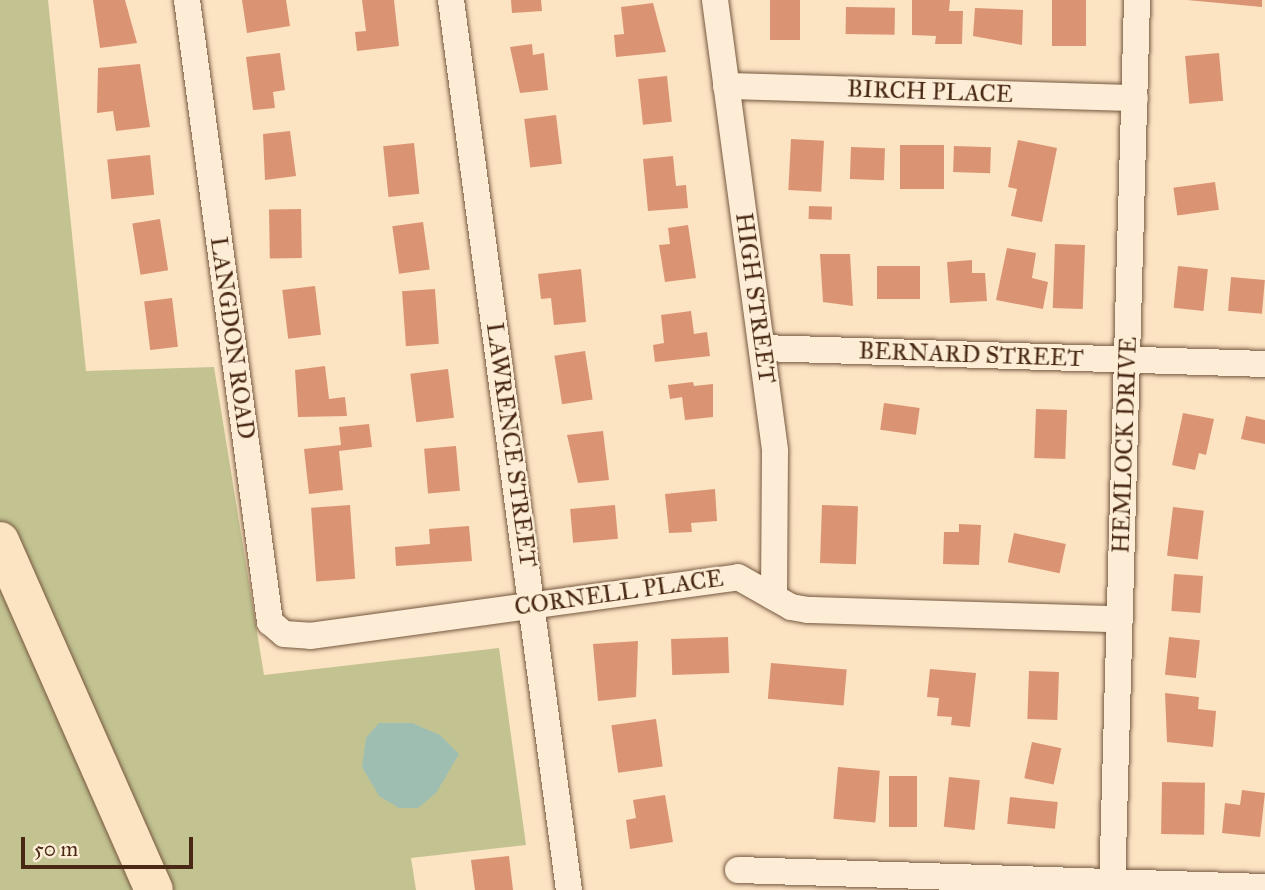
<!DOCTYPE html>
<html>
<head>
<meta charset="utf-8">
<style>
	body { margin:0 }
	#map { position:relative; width:1265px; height:890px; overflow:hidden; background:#fce3c2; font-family:"IM FELL Great Primer",serif }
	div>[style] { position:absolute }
	.green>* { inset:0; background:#c2c391 }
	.water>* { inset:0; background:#9fbeb2 }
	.building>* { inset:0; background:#da9473; transform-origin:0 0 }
	.roads { filter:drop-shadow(0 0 2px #765840) drop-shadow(0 0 2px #765840) }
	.minor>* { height:26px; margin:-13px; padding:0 13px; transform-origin:13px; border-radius:13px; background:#fdedd7 }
	.highway>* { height:38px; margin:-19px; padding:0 19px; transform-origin:19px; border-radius:19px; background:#fce3c2 }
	span { translate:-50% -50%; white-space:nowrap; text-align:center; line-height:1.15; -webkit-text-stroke:5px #fdedd7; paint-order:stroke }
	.street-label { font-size:24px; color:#492915 }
	.scale { position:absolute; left:21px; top:837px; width:172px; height:32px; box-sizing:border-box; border:4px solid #492915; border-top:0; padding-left:9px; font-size:21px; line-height:24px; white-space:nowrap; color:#492915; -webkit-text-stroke:5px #fdedd7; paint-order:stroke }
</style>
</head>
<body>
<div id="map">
	<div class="green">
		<div style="clip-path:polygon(0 0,48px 0,86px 371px,214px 367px,264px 675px,499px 648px,526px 845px,411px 858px,416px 890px,0 890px)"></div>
	</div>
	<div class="water">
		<div style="clip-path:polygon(379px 723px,412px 723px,440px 735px,459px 754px,436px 793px,418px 808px,399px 808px,379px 796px,362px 767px,366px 738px)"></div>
	</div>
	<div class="building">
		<div style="clip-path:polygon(93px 0,125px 0,137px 43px,100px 48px)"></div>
		<div style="clip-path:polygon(242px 0,286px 0,290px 26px,247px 33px)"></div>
		<div style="clip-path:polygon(362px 0,394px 0,399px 46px,357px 51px,355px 32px,366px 31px)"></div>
		<div style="clip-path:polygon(511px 0,541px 0,542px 11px,512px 13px)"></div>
		<div style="left:770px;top:0;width:30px;height:40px"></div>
		<div style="clip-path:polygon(912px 0,950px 0,949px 11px,963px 11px,962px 44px,935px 44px,936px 36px,912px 35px)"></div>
		<div style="left:1052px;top:0;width:34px;height:46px"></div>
		<div style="clip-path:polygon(1187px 0,1262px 0,1262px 7px)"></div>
		<div style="clip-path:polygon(653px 3px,666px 52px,616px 57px,614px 35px,624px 34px,621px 7px)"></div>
		<div style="left:846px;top:7px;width:49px;height:27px;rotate:1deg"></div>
		<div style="clip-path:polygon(975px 8px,1023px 10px,1022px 45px,973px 36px)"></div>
		<div style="clip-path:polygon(532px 44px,533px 55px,544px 53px,548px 90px,520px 93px,510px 47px)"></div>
		<div style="clip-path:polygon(280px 53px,285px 90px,273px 92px,275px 108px,253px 110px,246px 57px)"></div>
		<div style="left:1219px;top:53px;width:48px;height:34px;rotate:85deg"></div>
		<div style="clip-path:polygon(140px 64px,150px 127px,116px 131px,113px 111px,97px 113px,98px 68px)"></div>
		<div style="left:667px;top:76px;width:46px;height:29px;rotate:84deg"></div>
		<div style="left:556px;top:115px;width:49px;height:32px;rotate:83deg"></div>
		<div style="clip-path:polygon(290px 131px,296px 176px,265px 180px,263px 134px)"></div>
		<div style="left:791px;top:139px;width:33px;height:51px;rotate:3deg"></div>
		<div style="clip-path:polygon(1018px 140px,1057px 148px,1042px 222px,1011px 216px,1017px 189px,1008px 187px)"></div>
		<div style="left:414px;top:143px;width:51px;height:31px;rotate:84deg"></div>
		<div style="left:900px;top:145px;width:44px;height:44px"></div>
		<div style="left:954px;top:146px;width:37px;height:26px;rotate:2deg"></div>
		<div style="left:851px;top:147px;width:34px;height:32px;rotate:2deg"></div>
		<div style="left:150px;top:155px;width:40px;height:43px;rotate:84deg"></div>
		<div style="clip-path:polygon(673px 156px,676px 186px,686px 185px,688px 208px,648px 211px,643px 159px)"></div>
		<div style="left:1215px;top:182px;width:28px;height:42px;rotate:82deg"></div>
		<div style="left:809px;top:206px;width:23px;height:13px;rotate:2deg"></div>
		<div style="left:301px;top:209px;width:49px;height:32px;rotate:89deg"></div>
		<div style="left:160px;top:219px;width:52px;height:28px;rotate:81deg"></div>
		<div style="left:423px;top:222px;width:48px;height:31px;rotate:82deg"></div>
		<div style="clip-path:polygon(688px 225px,696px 278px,665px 282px,659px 245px,670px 244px,668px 228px)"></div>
		<div style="left:1055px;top:244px;width:30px;height:64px;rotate:2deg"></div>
		<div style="clip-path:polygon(1007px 248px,1036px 253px,1032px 278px,1048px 282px,1043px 309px,996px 300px)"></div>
		<div style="clip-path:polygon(820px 254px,850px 254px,853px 306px,823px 302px)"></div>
		<div style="clip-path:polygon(972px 260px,972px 273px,985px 273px,987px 301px,950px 303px,947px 262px)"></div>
		<div style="left:877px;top:266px;width:43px;height:33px"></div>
		<div style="left:1178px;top:266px;width:30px;height:42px;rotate:6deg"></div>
		<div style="clip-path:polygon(581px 269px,586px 322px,554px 325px,551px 298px,541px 299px,538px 274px)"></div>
		<div style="left:1231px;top:277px;width:34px;height:34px;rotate:5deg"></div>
		<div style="left:315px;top:286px;width:49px;height:33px;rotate:83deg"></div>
		<div style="left:435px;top:289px;width:55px;height:33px;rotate:86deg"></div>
		<div style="left:172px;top:298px;width:49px;height:28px;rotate:83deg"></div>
		<div style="clip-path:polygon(691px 311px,694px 334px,707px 332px,710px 356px,655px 362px,653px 345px,664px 343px,661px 315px)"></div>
		<div style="left:585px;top:351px;width:49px;height:31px;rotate:81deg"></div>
		<div style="clip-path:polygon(325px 366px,329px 399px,345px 397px,347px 416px,298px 417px,295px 370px)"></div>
		<div style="left:448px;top:369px;width:49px;height:38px;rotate:83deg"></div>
		<div style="clip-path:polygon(693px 382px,694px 386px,713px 384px,713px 417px,685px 420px,682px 397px,670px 399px,668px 385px)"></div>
		<div style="left:884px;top:403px;width:36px;height:27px;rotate:8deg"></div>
		<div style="left:1036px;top:409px;width:31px;height:49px;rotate:2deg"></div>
		<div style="clip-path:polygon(1183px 413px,1214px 419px,1206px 455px,1199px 453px,1195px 470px,1172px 465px)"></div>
		<div style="clip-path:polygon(1246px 416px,1265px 420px,1265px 444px,1241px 439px)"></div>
		<div style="clip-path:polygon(369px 424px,372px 447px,339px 451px,343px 490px,309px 494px,304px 449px,341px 445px,339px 427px)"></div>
		<div style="clip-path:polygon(603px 431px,609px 480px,578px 483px,567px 435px)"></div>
		<div style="left:456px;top:446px;width:45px;height:32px;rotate:85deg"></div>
		<div style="clip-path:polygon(715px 489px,717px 521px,691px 523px,692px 532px,669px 533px,665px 494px)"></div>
		<div style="left:350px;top:505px;width:74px;height:39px;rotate:86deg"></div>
		<div style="left:615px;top:505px;width:34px;height:45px;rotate:85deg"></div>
		<div style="left:822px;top:505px;width:36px;height:58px;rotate:2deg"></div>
		<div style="left:1173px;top:507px;width:31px;height:49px;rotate:7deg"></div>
		<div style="clip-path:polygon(959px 524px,981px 525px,979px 565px,943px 564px,944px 532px,959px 532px)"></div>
		<div style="clip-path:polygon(469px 526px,472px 561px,396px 566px,395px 547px,430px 544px,429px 529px)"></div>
		<div style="left:1014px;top:533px;width:53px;height:30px;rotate:12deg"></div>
		<div style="left:1174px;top:574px;width:29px;height:37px;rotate:4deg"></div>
		<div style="left:728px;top:637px;width:36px;height:57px;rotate:88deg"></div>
		<div style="left:1169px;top:637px;width:31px;height:38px;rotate:6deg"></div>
		<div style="clip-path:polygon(638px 641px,636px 697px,598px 701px,593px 644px)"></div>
		<div style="left:771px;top:663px;width:76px;height:36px;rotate:5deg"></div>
		<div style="clip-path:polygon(930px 669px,976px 673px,970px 727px,951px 725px,952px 717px,937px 716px,939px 698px,927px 697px)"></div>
		<div style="left:1029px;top:671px;width:30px;height:48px;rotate:2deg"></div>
		<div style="clip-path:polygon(1165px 693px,1199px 697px,1198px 709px,1216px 711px,1213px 747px,1167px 742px)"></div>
		<div style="left:656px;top:719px;width:48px;height:45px;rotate:82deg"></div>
		<div style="left:1032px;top:742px;width:30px;height:37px;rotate:12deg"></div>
		<div style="left:838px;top:767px;width:42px;height:52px;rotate:5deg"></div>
		<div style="left:889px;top:776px;width:28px;height:51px"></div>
		<div style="left:949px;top:777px;width:31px;height:50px;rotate:6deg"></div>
		<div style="left:1162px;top:782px;width:43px;height:52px;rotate:1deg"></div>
		<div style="clip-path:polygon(1242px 790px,1265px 793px,1260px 837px,1222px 833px,1225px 803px,1240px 805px)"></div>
		<div style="clip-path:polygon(665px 795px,673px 842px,630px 849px,626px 820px,636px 818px,633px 800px)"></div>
		<div style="left:1010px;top:797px;width:48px;height:27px;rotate:6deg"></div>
		<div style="clip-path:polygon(509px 856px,513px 890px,475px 890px,471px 860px)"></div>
	</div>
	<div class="roads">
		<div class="minor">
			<div style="left:187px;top:0;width:628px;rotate:82.4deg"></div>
			<div style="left:270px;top:622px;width:18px;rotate:41deg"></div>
			<div style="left:284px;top:634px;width:26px;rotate:4deg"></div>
			<div style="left:310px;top:636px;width:432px;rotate:-7.8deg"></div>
			<div style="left:738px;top:577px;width:61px;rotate:29.5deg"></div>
			<div style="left:791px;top:607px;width:17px;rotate:10deg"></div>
			<div style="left:808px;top:610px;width:312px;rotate:1.7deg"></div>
			<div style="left:451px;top:0;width:898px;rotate:82.45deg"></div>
			<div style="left:715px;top:0;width:455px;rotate:82.4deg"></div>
			<div style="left:775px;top:451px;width:146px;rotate:90.4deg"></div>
			<div style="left:726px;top:86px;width:409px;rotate:1.7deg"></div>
			<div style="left:762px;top:348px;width:503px;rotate:1.82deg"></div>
			<div style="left:738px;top:870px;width:527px;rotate:1.85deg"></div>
			<div style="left:1112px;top:890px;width:890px;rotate:-88.39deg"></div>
		</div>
		<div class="highway">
			<div style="left:0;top:541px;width:381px;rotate:66.2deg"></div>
		</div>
	</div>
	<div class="street-label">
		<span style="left:930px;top:92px;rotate:2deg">BIRCH PLACE</span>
		<span style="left:755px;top:298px;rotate:82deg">HIGH STREET</span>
		<span style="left:232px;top:338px;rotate:82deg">LANGDON ROAD</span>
		<span style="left:971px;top:355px;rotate:2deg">BERNARD STREET</span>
		<span style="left:511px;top:445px;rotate:82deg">LAWRENCE STREET</span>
		<span style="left:1125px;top:445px;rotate:-88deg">HEMLOCK DRIVE</span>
		<span style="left:619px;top:593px;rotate:-8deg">CORNELL PLACE</span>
	</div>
	<div class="scale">50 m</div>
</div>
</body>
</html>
